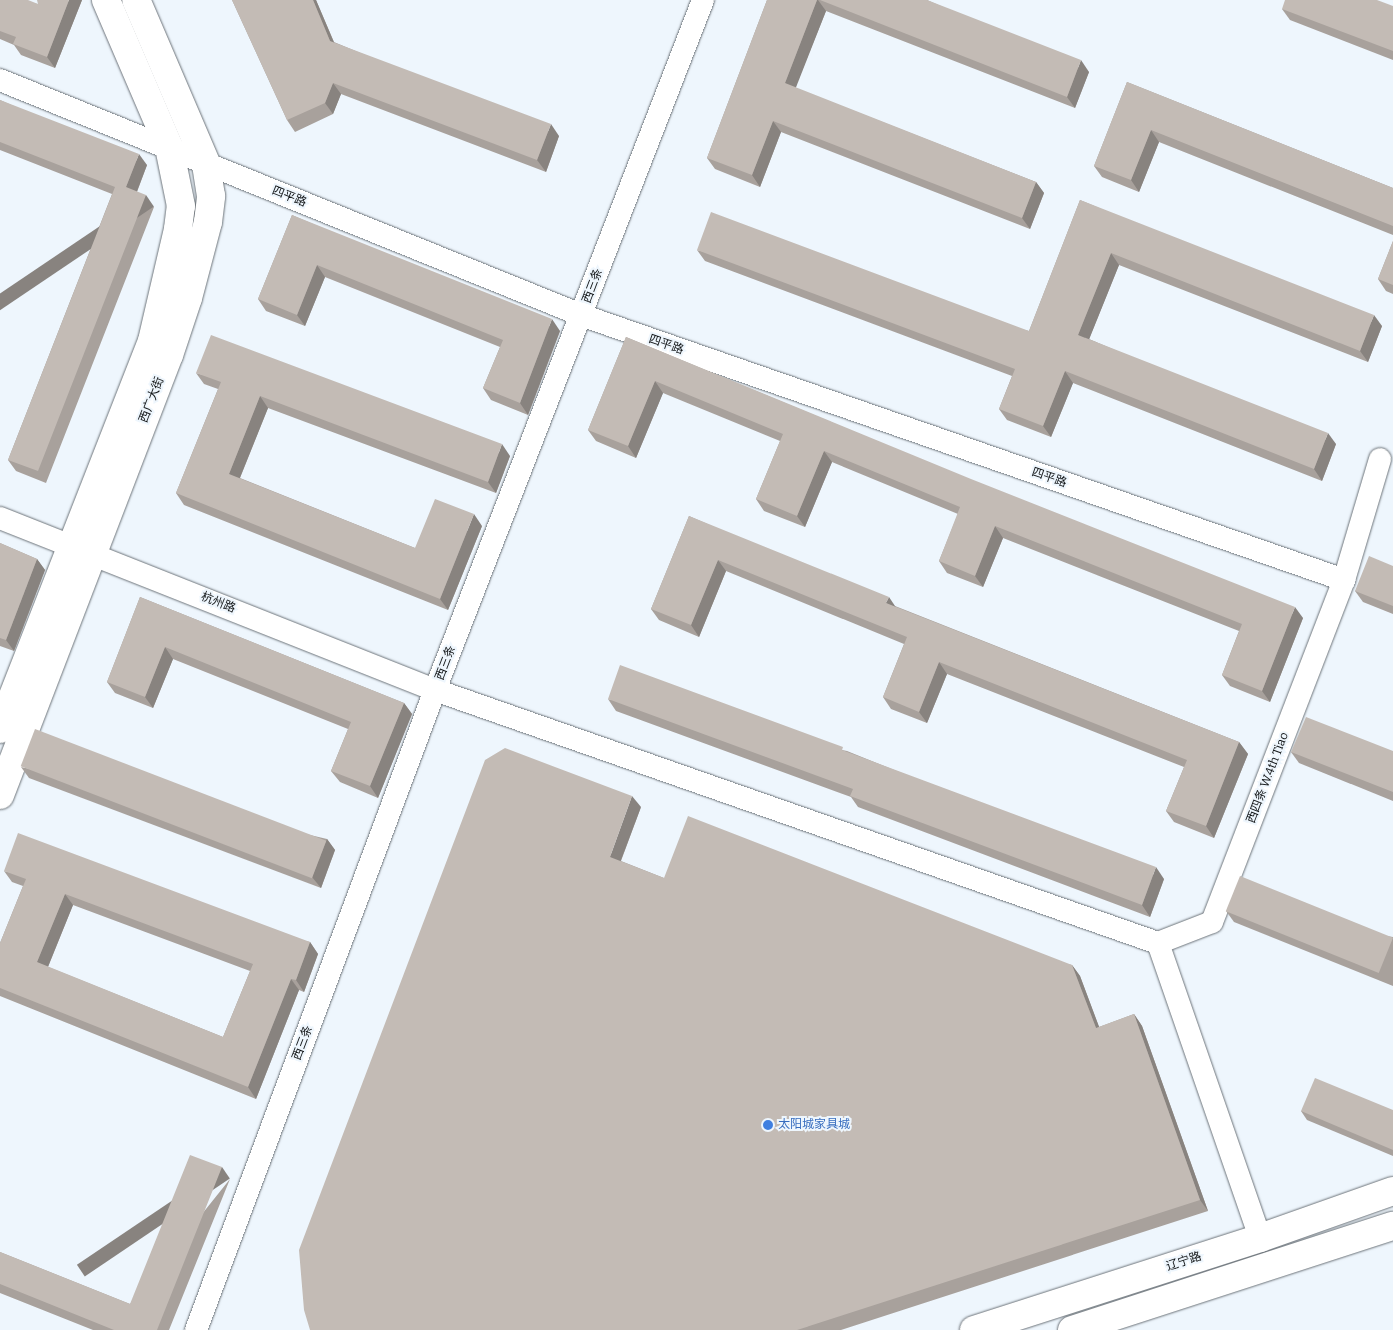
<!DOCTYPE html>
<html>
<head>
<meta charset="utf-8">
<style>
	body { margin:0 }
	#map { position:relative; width:1393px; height:1330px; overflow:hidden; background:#eef6fd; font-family:Bitter,"Noto Sans SC",serif }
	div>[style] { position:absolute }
	.roads { filter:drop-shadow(0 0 1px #6d747a) drop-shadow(0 0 1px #6d747a) }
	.minor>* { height:22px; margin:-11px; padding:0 11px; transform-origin:11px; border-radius:11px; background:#fff }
	.major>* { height:28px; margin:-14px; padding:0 14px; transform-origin:14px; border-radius:14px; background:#fff }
	.wall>* { inset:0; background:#a8a19c }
	.shaded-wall>* { inset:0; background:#88837f; transform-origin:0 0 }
	.building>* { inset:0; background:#c3bbb5; transform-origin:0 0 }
	.dots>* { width:14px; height:14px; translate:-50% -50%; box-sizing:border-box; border:2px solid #eef6fd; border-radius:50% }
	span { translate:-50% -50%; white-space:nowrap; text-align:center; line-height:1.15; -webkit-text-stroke:4px #eef6fd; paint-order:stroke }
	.street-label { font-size:12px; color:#131618 }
	.shop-label { font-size:12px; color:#366cbe }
	.left { translate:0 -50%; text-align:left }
</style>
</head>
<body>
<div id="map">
	<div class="roads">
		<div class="minor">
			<div style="left:0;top:80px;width:627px;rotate:22.02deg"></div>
			<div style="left:581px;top:315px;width:808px;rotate:19.15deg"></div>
			<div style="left:0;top:518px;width:468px;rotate:21.6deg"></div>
			<div style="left:435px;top:690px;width:766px;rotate:19.29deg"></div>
			<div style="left:1158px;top:943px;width:312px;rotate:70.9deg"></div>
			<div style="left:1158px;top:943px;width:58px;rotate:-21.3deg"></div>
			<div style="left:1212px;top:922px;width:367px;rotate:-68.9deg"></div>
			<div style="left:1344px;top:580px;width:126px;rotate:-73.4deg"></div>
			<div style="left:196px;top:1330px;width:683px;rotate:-69.52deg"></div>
			<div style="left:435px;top:690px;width:740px;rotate:-68.77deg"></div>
		</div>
		<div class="major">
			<div style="left:0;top:729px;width:417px;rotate:-68.6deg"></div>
			<div style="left:152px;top:341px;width:115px;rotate:-76.9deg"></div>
			<div style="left:178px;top:229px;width:23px;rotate:-83deg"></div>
			<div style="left:181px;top:206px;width:60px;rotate:-101.5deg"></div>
			<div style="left:169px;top:147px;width:160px;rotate:-113.2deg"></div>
			<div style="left:0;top:795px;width:471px;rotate:-69deg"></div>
			<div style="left:169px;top:355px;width:60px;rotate:-71.6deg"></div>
			<div style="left:188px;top:298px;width:79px;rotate:-75.3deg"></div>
			<div style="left:208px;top:222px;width:26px;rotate:-83deg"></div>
			<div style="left:211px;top:196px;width:33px;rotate:-99deg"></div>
			<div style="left:206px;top:163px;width:177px;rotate:-113.2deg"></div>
			<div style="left:974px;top:1330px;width:300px;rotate:-17.8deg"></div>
			<div style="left:1260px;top:1238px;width:141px;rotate:-19.5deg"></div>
			<div style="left:1072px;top:1330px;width:337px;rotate:-18deg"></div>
		</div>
	</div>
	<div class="wall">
		<div style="clip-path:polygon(0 0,38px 4px,82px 0,55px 68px,21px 55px,14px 45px,0 39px)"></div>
		<div style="clip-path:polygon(232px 0,316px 0,334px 42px,559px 136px,546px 172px,341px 94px,333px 114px,295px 132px,287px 120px)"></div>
		<div style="clip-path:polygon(767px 0,927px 0,1089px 72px,1075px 108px,826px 11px,795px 88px,1036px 182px,1044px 193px,1030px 229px,781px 132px,760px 187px,715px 169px,707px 158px)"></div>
		<div style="clip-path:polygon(1393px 6px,1393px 60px,1290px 20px,1282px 9px)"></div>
		<div style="clip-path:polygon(1127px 82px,1393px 188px,1393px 235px,1159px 142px,1139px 192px,1102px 177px,1094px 166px)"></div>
		<div style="clip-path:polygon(0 100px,147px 165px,137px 192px,154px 207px,46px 483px,16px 471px,8px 460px,112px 194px,0 150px)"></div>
		<div style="clip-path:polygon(1080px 200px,1382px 326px,1368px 362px,1119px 265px,1089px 339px,1336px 444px,1322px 481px,1073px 383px,1051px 437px,1007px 420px,999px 409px,1012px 376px,705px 261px,697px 250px,1029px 331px)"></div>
		<div style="clip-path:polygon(292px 215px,560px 331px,528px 415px,491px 400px,483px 388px,500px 347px,325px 277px,305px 326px,266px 311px,258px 299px)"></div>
		<div style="clip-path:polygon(1393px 241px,1393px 294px,1386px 291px,1378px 279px)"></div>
		<div style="clip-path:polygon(626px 337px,1303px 618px,1270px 702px,1230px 686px,1222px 675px,1239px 631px,1003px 538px,983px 587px,947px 573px,939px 561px,958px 514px,832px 462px,805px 527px,764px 511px,756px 499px,780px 441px,663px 393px,636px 458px,596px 441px,588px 430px)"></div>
		<div style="clip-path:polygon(196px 373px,510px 456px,496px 493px,268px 408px,240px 478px,415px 548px,482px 526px,448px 610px,184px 505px,176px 493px,218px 389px,204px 384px)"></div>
		<div style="clip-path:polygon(689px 516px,895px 606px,1239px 742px,1248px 754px,1214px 838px,1174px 822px,1166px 811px,1184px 767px,947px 674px,927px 723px,891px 709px,883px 697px,904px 644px,726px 571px,699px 637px,659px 620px,651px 609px)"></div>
		<div style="clip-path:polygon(0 543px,37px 559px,45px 570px,14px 651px,0 646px)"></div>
		<div style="clip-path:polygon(1393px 566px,1393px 614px,1363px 602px,1355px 591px)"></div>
		<div style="clip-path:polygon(140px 597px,404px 703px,412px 714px,378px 798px,340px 782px,331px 771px,348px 729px,173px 659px,153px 708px,115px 693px,107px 682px)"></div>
		<div style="clip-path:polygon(608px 699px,847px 751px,1164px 879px,1150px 917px,858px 807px,851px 797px,616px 711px)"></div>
		<div style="clip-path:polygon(1393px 751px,1393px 801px,1299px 763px,1291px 752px)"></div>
		<div style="clip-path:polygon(21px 767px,327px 839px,335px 850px,321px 888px,29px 778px)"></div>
		<div style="clip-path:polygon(641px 807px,621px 861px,664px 878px,1072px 965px,1080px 976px,1099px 1027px,1134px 1014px,1142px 1026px,1208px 1211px,841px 1330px,310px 1330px)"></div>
		<div style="clip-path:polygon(evenodd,4px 871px,310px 942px,318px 954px,304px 992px,299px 990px,256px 1099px,0 996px,0 943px,23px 886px,12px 882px,4px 871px,73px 905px,250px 971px,223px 1037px,48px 967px,73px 905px)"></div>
		<div style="clip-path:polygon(1226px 911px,1393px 937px,1393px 986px,1234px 922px)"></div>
		<div style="clip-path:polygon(1393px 1110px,1393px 1156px,1307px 1120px,1301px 1111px)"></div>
		<div style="clip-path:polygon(230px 1179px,169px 1330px,93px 1330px,0 1293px,0 1252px,130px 1304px)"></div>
	</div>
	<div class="shaded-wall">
		<div style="clip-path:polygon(69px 0,82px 0,55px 68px,47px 57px)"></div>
		<div style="clip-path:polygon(313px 0,316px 0,338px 52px,330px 41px)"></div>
		<div style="clip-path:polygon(817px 0,818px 0,826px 11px,793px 95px,785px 83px)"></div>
		<div style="clip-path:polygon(1081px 60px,1089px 72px,1075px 108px,1067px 97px)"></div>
		<div style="clip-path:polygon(333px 83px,341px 94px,333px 114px,325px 103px)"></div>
		<div style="clip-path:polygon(773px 121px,781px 132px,760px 187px,752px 175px)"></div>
		<div style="clip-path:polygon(551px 124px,559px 136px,546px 172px,537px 160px)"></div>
		<div style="clip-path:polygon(1151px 130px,1159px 142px,1139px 192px,1131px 180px)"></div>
		<div style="clip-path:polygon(139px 154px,147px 165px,134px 199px,126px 187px)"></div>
		<div style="clip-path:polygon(1036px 182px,1044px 193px,1030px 229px,1022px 218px)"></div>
		<div style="left:146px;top:195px;width:14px;height:296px;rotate:56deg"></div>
		<div style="clip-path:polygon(1111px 253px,1119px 265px,1086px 347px,1078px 335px)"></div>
		<div style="clip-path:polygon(317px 265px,325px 277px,305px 326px,297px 315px)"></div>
		<div style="clip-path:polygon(1374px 315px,1382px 326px,1368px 362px,1360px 351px)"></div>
		<div style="clip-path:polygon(552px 319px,560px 331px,528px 415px,520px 403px)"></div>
		<div style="clip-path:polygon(1065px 371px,1073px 383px,1051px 437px,1043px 426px)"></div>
		<div style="clip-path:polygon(655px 381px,663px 393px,636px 458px,628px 446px)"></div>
		<div style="clip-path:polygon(260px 396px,268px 408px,237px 485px,229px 474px)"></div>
		<div style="clip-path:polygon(1328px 433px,1336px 444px,1322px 481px,1314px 469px)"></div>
		<div style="clip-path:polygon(502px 444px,510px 456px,496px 493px,488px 482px)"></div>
		<div style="clip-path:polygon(824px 451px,832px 462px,805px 527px,797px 516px)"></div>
		<div style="clip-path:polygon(474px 514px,482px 526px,448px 610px,440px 599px)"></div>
		<div style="clip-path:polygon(995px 526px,1003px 538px,983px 587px,975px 576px)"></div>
		<div style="clip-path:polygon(37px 559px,45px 570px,14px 651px,6px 640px)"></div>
		<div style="clip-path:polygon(718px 560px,726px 571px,699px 637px,691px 625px)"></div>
		<div style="clip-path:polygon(889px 597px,897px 609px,886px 603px)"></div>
		<div style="clip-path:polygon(1295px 607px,1303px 618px,1270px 702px,1262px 691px)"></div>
		<div style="clip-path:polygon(165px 647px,173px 659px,153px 708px,145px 697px)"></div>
		<div style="clip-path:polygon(939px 662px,947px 674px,927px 723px,919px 712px)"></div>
		<div style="clip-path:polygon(404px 703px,412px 714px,378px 798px,370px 786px)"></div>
		<div style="clip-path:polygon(1239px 742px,1248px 754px,1214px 838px,1206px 826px)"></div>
		<div style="clip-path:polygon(632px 796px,641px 807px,618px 868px,610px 857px)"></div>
		<div style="clip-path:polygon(327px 839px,335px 850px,321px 888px,312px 877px)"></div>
		<div style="clip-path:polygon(1156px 867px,1164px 879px,1150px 917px,1142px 905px)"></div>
		<div style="clip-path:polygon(65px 894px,73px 905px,45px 974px,37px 962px)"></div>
		<div style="clip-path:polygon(310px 942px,318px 954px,304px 992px,296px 980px)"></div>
		<div style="clip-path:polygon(1072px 965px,1080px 976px,1104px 1040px,1096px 1028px)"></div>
		<div style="clip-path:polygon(291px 979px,299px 990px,256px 1099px,248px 1087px)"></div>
		<div style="clip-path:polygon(1134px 1014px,1142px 1026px,1208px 1211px,1200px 1200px)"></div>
		<div style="left:222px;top:1167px;width:14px;height:175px;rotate:56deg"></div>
	</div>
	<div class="building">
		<div style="clip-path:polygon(0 0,28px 0,38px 4px,37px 0,69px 0,47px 57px,13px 44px,16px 37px,0 31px)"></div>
		<div style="clip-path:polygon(232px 0,313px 0,330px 41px,551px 124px,537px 160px,333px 83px,325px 103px,287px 120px)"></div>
		<div style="clip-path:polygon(767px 0,817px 0,785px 83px,1036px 182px,1022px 218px,773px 121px,752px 175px,707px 158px)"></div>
		<div style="clip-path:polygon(820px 0,927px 0,1081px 60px,1067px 97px)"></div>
		<div style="clip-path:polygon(1285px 0,1377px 0,1393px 6px,1393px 51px,1282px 9px)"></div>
		<div style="clip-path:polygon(1127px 82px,1393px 188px,1393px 226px,1151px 130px,1131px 180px,1094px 166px)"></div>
		<div style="clip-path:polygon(0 100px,139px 154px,126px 187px,146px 195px,38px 471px,8px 460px,115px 187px,0 142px)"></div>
		<div style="clip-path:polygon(1080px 200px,1374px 315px,1360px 351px,1111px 253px,1078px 335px,1328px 433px,1314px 469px,1065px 371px,1043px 426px,999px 409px,1015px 369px,697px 250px,711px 212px,1029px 331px)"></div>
		<div style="clip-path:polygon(292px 215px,552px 319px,520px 403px,483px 388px,503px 340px,317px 265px,297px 315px,258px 299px)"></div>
		<div style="clip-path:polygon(1393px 241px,1393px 285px,1378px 279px)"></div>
		<div style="clip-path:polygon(211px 335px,502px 444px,488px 482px,260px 396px,229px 474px,415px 548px,435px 499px,474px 514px,440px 599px,176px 493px,221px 382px,196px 373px)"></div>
		<div style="clip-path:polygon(626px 337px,971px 479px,1295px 607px,1262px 691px,1222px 675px,1242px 624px,995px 526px,975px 576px,939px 561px,960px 507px,824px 451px,797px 516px,756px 499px,783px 434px,655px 381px,628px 446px,588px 430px)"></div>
		<div style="clip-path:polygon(689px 516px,889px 597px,886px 603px,1239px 742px,1206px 826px,1166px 811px,1187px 760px,939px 662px,919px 712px,883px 697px,907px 637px,718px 560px,691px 625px,651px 609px)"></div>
		<div style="clip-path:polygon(0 543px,37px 559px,6px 640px,0 638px)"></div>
		<div style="clip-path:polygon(1369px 556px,1393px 566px,1393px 606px,1355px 591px)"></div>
		<div style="clip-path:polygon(140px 597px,404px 703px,370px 786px,331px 771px,351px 722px,165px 647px,145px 697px,107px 682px)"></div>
		<div style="clip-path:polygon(620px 665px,843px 747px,842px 750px,1156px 867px,1142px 905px,850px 796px,853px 789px,608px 699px)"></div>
		<div style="clip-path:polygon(1306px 717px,1393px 751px,1393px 792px,1291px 752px)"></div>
		<div style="left:35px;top:729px;width:312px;height:40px;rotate:21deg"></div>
		<div style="clip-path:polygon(505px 748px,632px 796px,610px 857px,664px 878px,688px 816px,1072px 965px,1096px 1028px,1134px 1014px,1200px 1200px,797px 1330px,310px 1330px,304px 1310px,299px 1250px,485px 760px)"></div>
		<div style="clip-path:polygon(evenodd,18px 833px,310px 942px,296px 980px,291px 979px,248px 1087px,0 988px,0 943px,26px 879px,4px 871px,18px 833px,65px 894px,253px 964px,223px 1037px,37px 962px,65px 894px)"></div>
		<div style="left:1240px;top:876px;width:165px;height:38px;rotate:22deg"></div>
		<div style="clip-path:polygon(1315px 1078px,1393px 1110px,1393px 1150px,1301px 1111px)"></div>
		<div style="clip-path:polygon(190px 1155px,222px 1167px,157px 1330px,114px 1330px,0 1284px,0 1252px,130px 1304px)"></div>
	</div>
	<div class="dots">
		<div style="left:768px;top:1125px;background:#3f7fe0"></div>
	</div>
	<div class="street-label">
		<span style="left:289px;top:197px;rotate:22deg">四平路</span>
		<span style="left:593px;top:286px;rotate:-69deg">西三条</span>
		<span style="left:666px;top:345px;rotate:19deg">四平路</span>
		<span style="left:152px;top:400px;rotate:-69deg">西广大街</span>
		<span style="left:1049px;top:478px;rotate:19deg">四平路</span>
		<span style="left:218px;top:603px;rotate:22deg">杭州路</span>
		<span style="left:446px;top:663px;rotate:-69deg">西三条</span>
		<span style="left:1268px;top:778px;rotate:-69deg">西四条 W.4th Tiao</span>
		<span style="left:303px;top:1043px;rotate:-69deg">西三条</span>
		<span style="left:1184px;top:1262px;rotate:-18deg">辽宁路</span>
	</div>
	<div class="shop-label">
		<span class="left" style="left:778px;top:1125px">太阳城家具城</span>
	</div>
</div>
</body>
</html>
